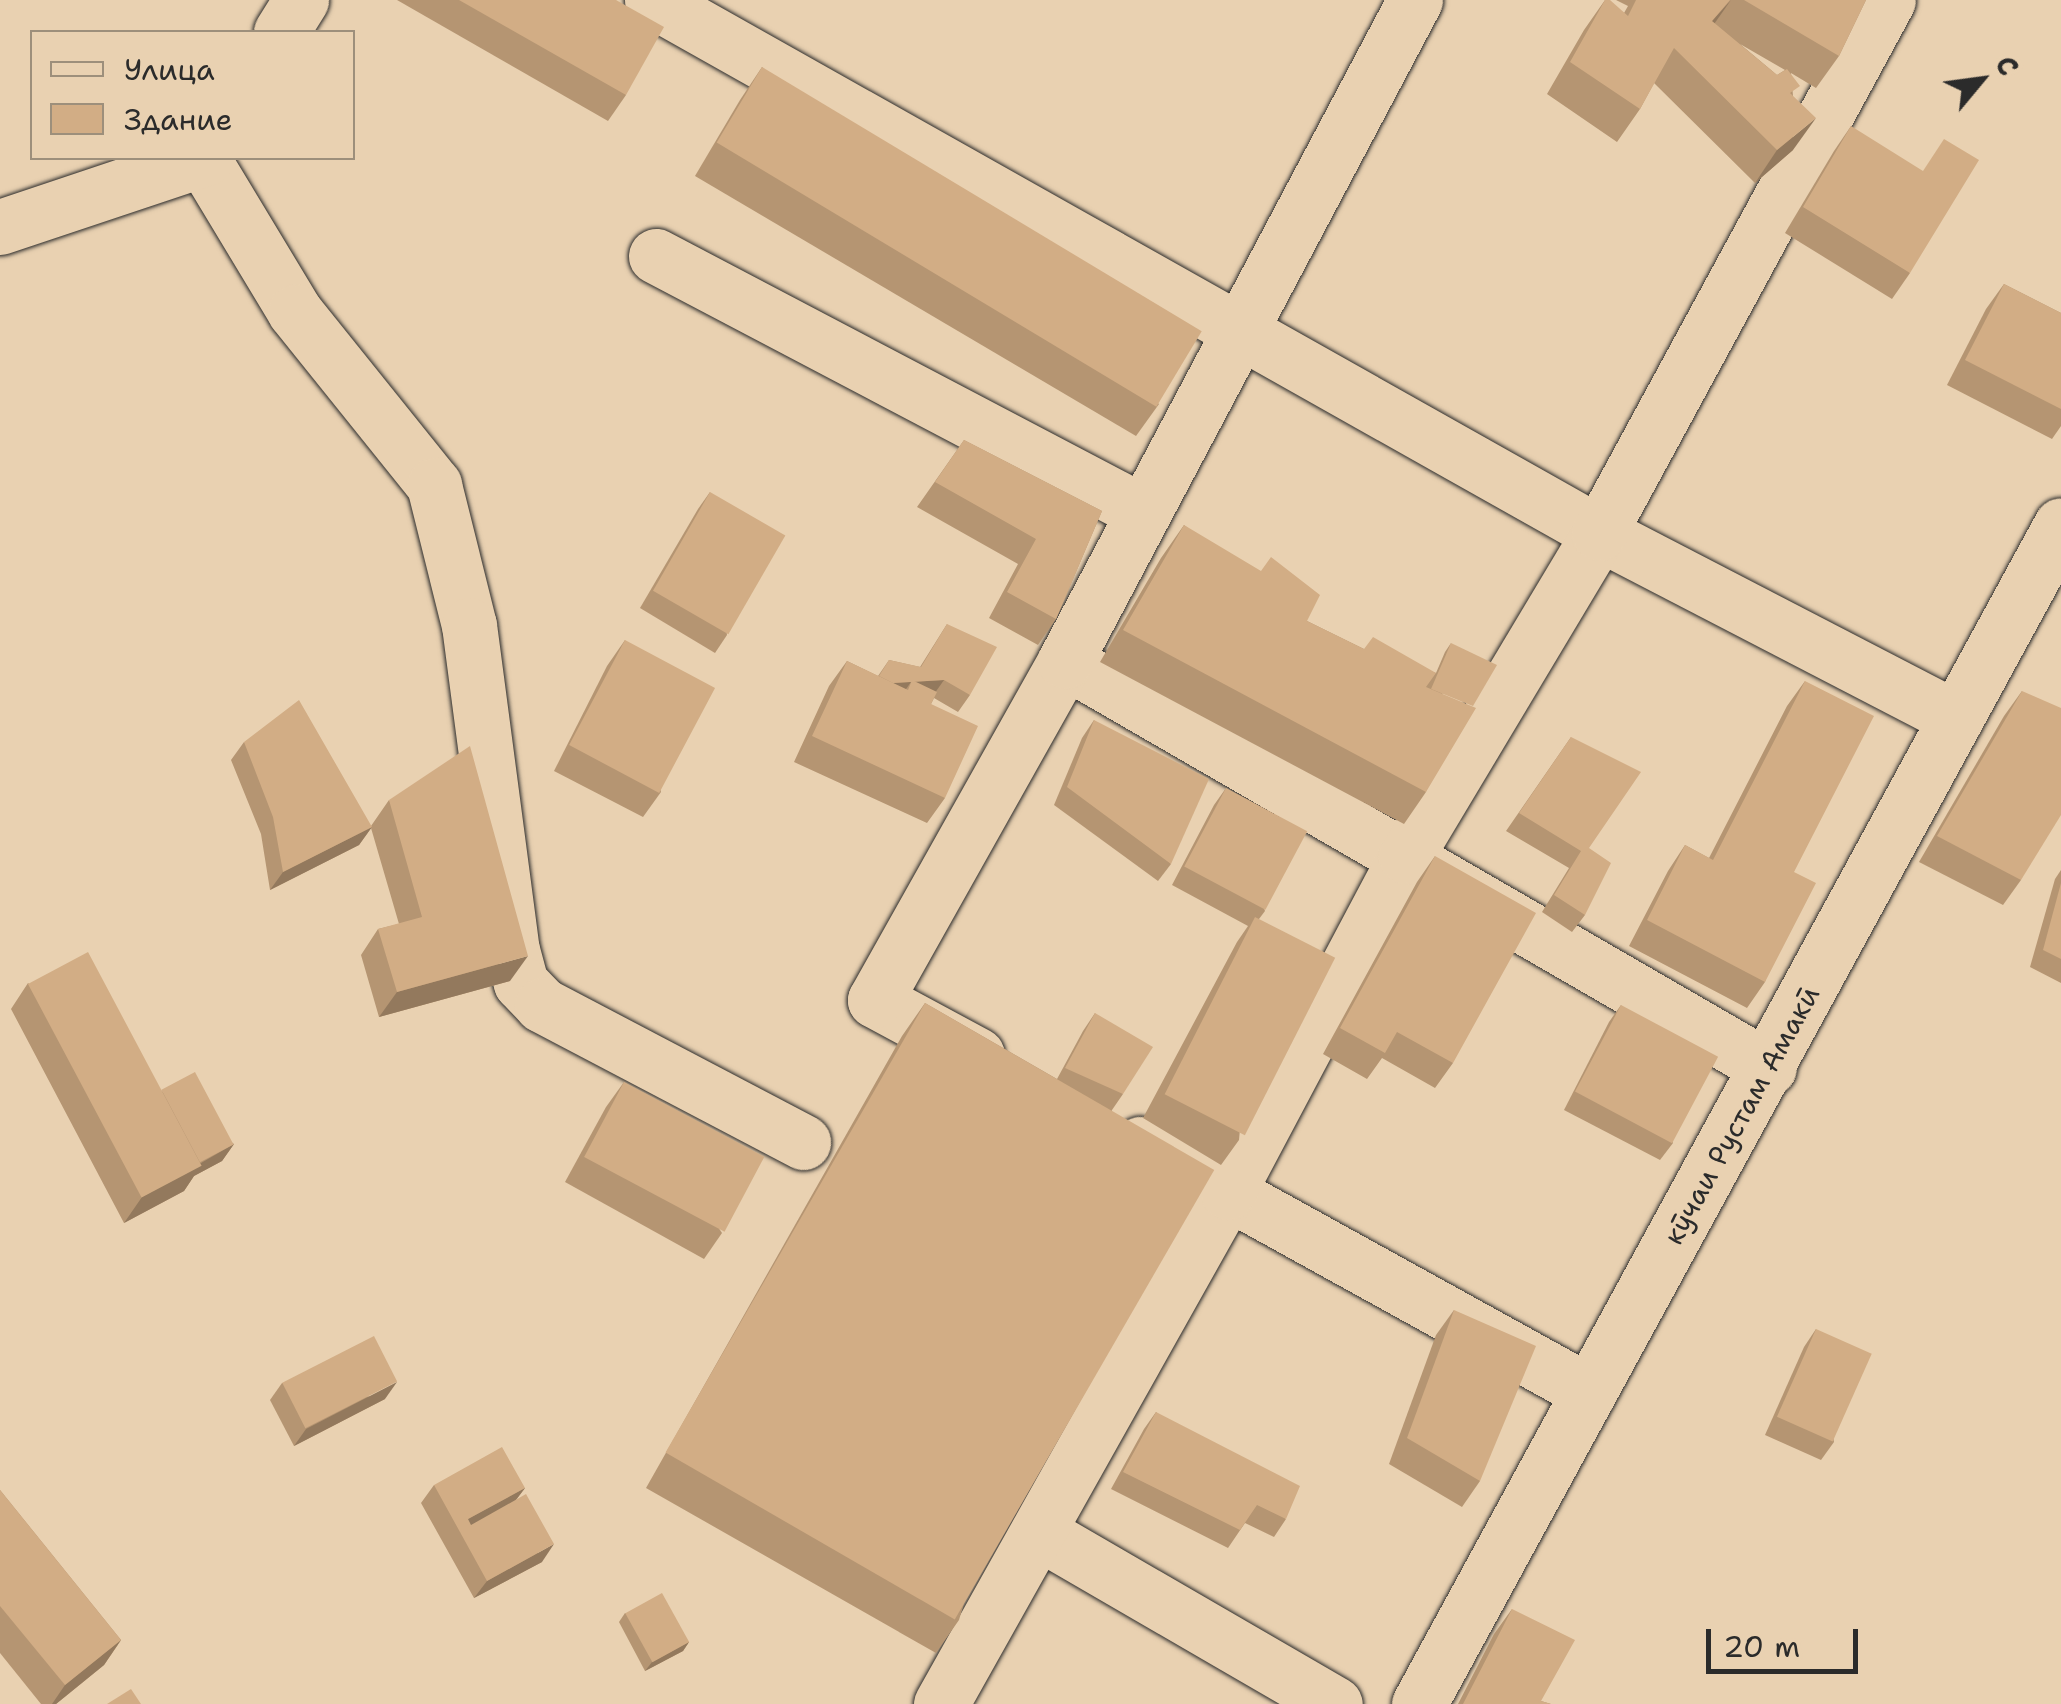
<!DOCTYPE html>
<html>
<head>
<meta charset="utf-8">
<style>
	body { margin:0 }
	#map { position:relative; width:2061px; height:1704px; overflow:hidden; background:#e9d1b1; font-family:"Shantell Sans",sans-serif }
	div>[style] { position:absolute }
	.roads { filter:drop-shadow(0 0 2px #2b2b2b) drop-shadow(0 0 2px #2b2b2b) }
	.minor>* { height:55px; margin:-27.5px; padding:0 27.5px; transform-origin:27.5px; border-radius:27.5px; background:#e9d1b1 }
	.tertiary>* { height:55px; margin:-27.5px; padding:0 27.5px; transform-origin:27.5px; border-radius:27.5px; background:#e9d1b1 }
	.wall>* { inset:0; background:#b59572 }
	.shaded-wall>* { inset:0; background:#93795d }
	.building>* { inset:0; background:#d2ad85; transform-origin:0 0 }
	span { translate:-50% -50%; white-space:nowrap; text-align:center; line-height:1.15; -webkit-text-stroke:8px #e9d1b1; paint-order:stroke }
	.street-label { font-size:28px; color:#2b2b2b }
	.legend { position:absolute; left:30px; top:30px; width:325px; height:130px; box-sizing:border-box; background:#e9d1b1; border:2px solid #9d8f7b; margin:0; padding:12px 18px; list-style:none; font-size:30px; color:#2b2b2b }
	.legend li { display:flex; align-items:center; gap:20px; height:50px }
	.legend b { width:50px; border:2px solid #9d8f7b }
	.north { position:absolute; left:1931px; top:30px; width:100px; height:100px; -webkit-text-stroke:8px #e9d1b1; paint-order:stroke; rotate:61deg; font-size:28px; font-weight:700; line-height:40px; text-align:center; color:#2b2b2b }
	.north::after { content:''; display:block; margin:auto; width:35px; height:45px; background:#2b2b2b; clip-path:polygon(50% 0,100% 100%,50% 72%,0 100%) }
	.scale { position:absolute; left:1706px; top:1629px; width:152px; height:45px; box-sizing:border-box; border:5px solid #2b2b2b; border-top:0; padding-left:12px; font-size:30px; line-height:35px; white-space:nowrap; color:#2b2b2b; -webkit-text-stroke:8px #e9d1b1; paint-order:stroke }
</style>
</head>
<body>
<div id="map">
	<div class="roads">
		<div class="minor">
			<div style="left:652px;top:0;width:1087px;rotate:29.37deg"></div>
			<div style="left:1599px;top:533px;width:402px;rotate:27.4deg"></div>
			<div style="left:204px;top:161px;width:176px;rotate:58.9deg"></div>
			<div style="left:295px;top:312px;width:222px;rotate:51.2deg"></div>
			<div style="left:434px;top:485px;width:144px;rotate:76deg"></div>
			<div style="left:469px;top:625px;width:328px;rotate:82.5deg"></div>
			<div style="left:512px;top:950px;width:34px;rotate:75deg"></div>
			<div style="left:521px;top:983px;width:30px;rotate:46deg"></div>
			<div style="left:542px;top:1005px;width:295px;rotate:27.7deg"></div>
			<div style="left:656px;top:256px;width:550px;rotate:27.73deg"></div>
			<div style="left:1065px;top:661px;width:813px;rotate:30.03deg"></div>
			<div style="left:977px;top:1055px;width:116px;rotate:-151.7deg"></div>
			<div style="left:875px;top:1000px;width:389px;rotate:-60.7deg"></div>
			<div style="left:1065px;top:661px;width:748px;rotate:-62.1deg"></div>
			<div style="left:1140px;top:1144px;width:513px;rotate:28.91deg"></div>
			<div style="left:1038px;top:1532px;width:343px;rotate:30.1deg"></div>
			<div style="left:941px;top:1704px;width:587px;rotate:-60.73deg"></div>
			<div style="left:1228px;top:1192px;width:380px;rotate:-62.1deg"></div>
			<div style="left:1406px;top:856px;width:376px;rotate:-59.1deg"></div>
			<div style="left:1599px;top:533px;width:606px;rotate:-61.53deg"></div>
			<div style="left:1419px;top:1704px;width:1342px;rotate:-61.43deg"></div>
		</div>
		<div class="tertiary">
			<div style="left:281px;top:32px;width:38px;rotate:-58deg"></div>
			<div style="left:0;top:227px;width:217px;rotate:-18.5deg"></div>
		</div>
	</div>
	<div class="wall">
		<div style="clip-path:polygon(397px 0,616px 0,626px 95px,608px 121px)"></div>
		<div style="clip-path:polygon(evenodd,1605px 0,1624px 13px,1628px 6px,1616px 0,1866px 0,1839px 56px,1816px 88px,1791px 73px,1793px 96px,1793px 150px,1755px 183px,1654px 83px,1640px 109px,1617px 142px,1547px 94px,1584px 30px,1605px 0,1740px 44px,1785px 70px,1777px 75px,1740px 44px)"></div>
		<div style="clip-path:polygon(762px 67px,1159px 404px,1136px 436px,695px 176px,740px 100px)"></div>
		<div style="clip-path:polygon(1851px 126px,1910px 273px,1892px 299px,1785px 233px,1834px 151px)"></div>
		<div style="clip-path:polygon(2004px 284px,2061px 313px,2061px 426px,2052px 439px,1947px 385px,1986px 309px)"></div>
		<div style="clip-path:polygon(964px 440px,1102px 511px,1056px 619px,1038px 645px,989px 618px,1018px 564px,917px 507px)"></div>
		<div style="clip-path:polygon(710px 492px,727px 635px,715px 653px,640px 608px,698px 509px)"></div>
		<div style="clip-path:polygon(1184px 525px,1307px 621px,1364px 649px,1436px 673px,1445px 652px,1451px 643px,1426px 792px,1404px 824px,1100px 662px,1161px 558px)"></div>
		<div style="clip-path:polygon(947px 624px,970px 695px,958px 712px,934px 698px,931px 704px,945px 798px,927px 823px,794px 762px,829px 686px,847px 661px,878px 676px,889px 660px,920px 667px)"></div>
		<div style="clip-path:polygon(625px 640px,661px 792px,643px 817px,554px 771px,607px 666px)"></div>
		<div style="clip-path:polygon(1805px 681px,1794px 872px,1765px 982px,1747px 1008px,1629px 946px,1668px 871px,1685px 845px,1709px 858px,1787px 706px)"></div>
		<div style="clip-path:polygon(2022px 691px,2021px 880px,2003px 905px,1919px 862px,2004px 716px)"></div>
		<div style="clip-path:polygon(1094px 720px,1171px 864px,1158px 881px,1054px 805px,1082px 738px)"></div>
		<div style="clip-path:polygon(1571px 737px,1589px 848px,1585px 915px,1572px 932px,1542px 912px,1569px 868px,1506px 831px)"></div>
		<div style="clip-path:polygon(244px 742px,371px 826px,389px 800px,510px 981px,379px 1017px,361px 955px,378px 929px,399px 924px,371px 828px,359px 845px,270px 890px,261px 834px,231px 760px)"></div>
		<div style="clip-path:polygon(1226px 788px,1265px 911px,1259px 919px,1239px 1140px,1221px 1165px,1143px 1118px,1237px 942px,1248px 926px,1172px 885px,1214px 805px)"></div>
		<div style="clip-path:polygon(1435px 856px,1453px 1063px,1435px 1088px,1382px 1058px,1367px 1079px,1323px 1054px,1417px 882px)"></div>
		<div style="clip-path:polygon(2061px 870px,2061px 983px,2030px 967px,2055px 879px)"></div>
		<div style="clip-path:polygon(28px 983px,162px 1091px,234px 1144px,222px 1161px,194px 1176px,184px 1191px,124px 1223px,11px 1009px)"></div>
		<div style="clip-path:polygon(925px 1003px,1057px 1079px,1083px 1031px,1095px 1013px,1123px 1094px,1112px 1110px,959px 1620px,936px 1653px,646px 1488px,902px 1036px)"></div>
		<div style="clip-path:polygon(1621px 1005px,1673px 1143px,1660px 1160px,1564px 1110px,1609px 1022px)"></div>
		<div style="clip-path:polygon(624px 1082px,722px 1233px,704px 1259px,565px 1182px,606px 1107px)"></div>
		<div style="clip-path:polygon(1454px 1310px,1480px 1481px,1462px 1507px,1389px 1464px,1436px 1335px)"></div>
		<div style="clip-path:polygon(1816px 1329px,1834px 1442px,1821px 1460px,1765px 1435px,1804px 1347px)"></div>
		<div style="clip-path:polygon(282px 1383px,385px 1399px,294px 1446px,270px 1400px)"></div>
		<div style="clip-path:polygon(1156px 1412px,1286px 1519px,1274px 1537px,1245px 1523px,1228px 1548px,1111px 1489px,1144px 1429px)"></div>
		<div style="clip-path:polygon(434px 1485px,525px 1488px,516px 1500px,542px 1562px,474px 1598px,421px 1503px)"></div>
		<div style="clip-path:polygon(0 1490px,121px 1640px,104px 1665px,56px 1704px,41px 1704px,0 1653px)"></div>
		<div style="clip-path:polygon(1512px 1609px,1541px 1701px,1551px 1704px,1458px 1704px,1494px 1634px)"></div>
		<div style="clip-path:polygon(625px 1613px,689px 1642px,683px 1651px,645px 1671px,619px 1622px)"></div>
	</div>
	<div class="shaded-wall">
		<div style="clip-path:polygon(1731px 0,1712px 27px,1712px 21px)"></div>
		<div style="clip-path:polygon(1816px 118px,1793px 150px,1755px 183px,1777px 150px)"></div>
		<div style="clip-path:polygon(944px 680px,932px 697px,912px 682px)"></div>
		<div style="clip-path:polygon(911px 682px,899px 699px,874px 684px)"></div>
		<div style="clip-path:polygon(372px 827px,359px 845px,270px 890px,283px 872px)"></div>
		<div style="clip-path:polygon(528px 956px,510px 981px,379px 1017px,397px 992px)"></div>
		<div style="clip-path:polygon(234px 1144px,222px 1161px,194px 1176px,184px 1191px,124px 1223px,142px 1197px)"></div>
		<div style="clip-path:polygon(397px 1382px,385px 1399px,294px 1446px,306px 1429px)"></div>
		<div style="clip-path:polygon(525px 1488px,512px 1505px,460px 1533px,468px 1519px)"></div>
		<div style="clip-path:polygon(554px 1544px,542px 1562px,474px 1598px,487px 1581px)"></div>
		<div style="clip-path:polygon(121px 1640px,104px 1665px,56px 1704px,52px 1704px,65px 1685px)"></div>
		<div style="clip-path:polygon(689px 1642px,683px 1651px,645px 1671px,652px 1662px)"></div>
	</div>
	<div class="building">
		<div style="clip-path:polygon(459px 0,616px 0,664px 27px,626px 95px)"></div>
		<div style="clip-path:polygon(1605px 0,1610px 0,1628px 16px,1636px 0,1730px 0,1712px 21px,1777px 75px,1787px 69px,1800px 86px,1790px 93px,1816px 118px,1777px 150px,1674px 48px,1640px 109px,1570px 62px)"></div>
		<div style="clip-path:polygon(1744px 0,1866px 0,1839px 56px)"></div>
		<div style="left:762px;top:67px;width:513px;height:88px;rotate:31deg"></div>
		<div style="clip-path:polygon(1851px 126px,1923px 171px,1944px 139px,1979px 160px,1910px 273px,1803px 207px)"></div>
		<div style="clip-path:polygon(2004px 284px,2061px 313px,2061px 409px,1965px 360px)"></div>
		<div style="clip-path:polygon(964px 440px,1102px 511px,1056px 619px,1007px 592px,1036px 539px,935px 482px)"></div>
		<div style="left:710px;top:492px;width:87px;height:114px;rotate:30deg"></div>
		<div style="clip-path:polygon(1184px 525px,1261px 571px,1271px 557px,1320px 595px,1307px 621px,1364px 649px,1373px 637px,1436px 673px,1426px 687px,1476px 708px,1426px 792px,1123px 630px)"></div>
		<div style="clip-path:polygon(947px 624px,997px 647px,970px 695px,944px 680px,893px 683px,879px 676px,889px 660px,921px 667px)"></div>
		<div style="left:625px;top:640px;width:102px;height:119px;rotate:28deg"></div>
		<div style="clip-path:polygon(1451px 643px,1497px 665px,1473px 706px,1431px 689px)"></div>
		<div style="clip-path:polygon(847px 661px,908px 690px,912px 680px,937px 692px,931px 704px,978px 726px,945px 798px,812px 736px)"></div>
		<div style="clip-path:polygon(1805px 681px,1874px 716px,1794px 872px,1816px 883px,1765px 982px,1647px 920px,1685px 845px,1713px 860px)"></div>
		<div style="clip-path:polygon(2022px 691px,2061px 708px,2061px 815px,2021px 880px,1937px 836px)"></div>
		<div style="clip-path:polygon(299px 700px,372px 827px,283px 872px,273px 817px,244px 742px)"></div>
		<div style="clip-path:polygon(1094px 720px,1209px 779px,1171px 864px,1067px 787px)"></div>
		<div style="clip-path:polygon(1571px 737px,1641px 772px,1589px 848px,1611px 863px,1585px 915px,1554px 895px,1581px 851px,1519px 813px)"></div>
		<div style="clip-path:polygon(470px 746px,528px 956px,397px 992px,378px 929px,422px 917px,389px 800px)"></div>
		<div style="left:1226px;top:788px;width:92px;height:89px;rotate:28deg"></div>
		<div style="clip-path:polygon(1435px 856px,1536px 913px,1453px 1063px,1397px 1032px,1385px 1053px,1340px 1028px)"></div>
		<div style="clip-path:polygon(2061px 883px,2061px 959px,2043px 950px)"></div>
		<div style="left:1255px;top:917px;width:90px;height:199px;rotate:27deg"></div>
		<div style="left:88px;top:952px;width:242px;height:68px;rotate:62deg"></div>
		<div style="left:925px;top:1003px;width:334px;height:519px;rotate:30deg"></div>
		<div style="left:1621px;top:1005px;width:110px;height:98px;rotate:28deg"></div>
		<div style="clip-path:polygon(1095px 1013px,1153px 1047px,1123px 1094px,1065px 1068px)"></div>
		<div style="left:195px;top:1072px;width:82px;height:38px;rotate:62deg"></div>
		<div style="left:624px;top:1082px;width:159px;height:85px;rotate:28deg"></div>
		<div style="clip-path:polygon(1454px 1310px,1536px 1346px,1480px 1481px,1407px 1438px)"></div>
		<div style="left:1816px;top:1329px;width:61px;height:96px;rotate:24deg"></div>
		<div style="left:374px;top:1336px;width:51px;height:103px;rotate:63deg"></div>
		<div style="clip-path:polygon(1156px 1412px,1300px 1486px,1286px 1519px,1257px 1505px,1240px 1530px,1123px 1472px)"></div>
		<div style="clip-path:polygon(502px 1447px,525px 1488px,468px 1519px,471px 1525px,526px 1494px,554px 1544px,487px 1581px,434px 1485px)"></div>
		<div style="clip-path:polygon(0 1490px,121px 1640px,65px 1685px,0 1606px)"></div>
		<div style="left:662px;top:1593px;width:56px;height:42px;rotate:61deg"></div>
		<div style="clip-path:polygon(1512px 1609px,1575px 1640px,1541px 1701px,1551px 1704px,1463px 1704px)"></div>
		<div style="clip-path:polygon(131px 1689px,141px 1704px,107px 1704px)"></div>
	</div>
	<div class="street-label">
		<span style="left:1741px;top:1115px;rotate:-61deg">кӯчаи Рустам Амакӣ</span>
	</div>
	<ul class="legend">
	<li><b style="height:12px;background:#e9d1b1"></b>Улица</li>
	<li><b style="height:28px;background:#d2ad85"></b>Здание</li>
	</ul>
	<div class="north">С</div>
	<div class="scale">20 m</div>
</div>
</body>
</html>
